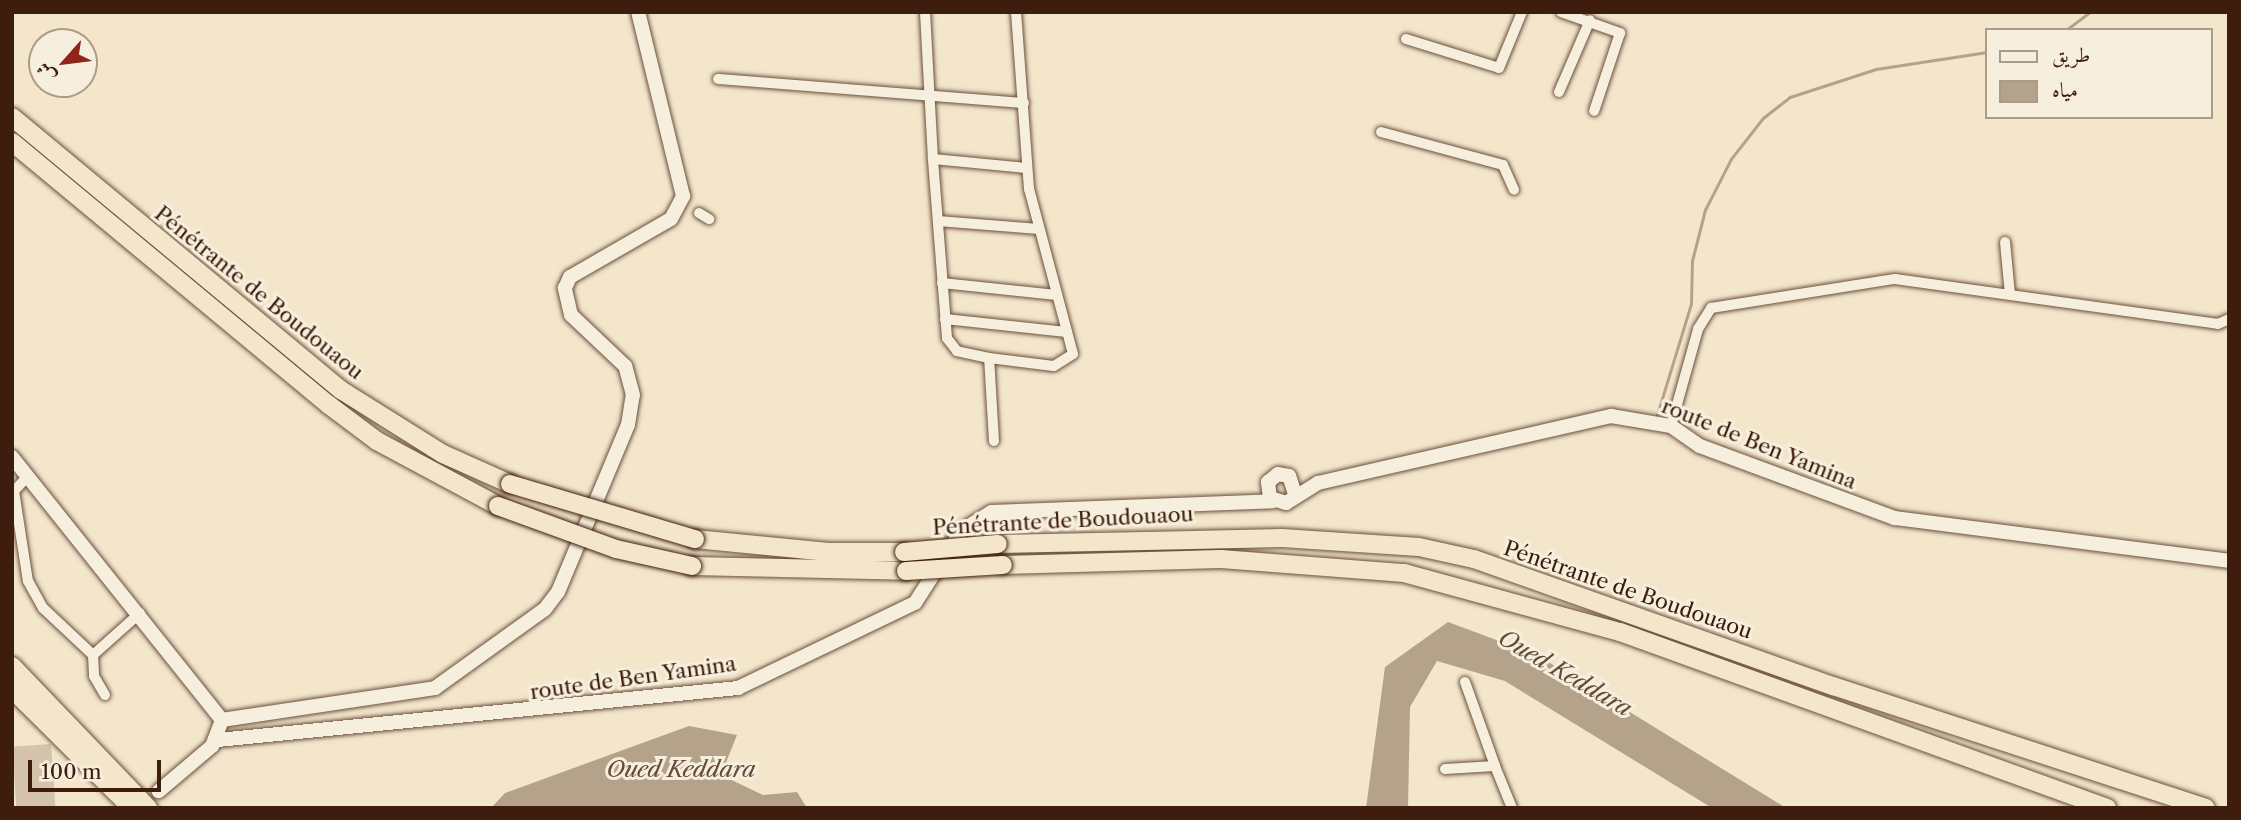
<!DOCTYPE html>
<html>
<head>
<meta charset="utf-8">
<style>
	body { margin:0 }
	#map { position:relative; width:2241px; height:820px; overflow:hidden; background:#f3e6cb; font-family:"Libre Caslon Text",Amiri,serif }
	div>[style] { position:absolute }
	.green>* { inset:0; background:#d4c4ab; transform-origin:0 0 }
	.water>* { inset:0; background:#b5a28b }
	.stream>* { height:2.5px; margin:-1.25px; padding:0 1.25px; transform-origin:1.25px; border-radius:1.25px; background:#b5a28b }
	.roads { filter:drop-shadow(0 0 2px #6b4f3d) drop-shadow(0 0 2px #6b4f3d) }
	.street>* { height:10px; margin:-5px; padding:0 5px; transform-origin:5px; border-radius:5px; background:#f7efdd }
	.secondary>* { height:14px; margin:-7px; padding:0 7px; transform-origin:7px; border-radius:7px; background:#f7efdd }
	.highway>* { height:18px; margin:-9px; padding:0 9px; transform-origin:9px; border-radius:9px; background:#f3e6cb }
	.bridges { filter:drop-shadow(0 0 2px #3e1d0e) drop-shadow(0 0 2px #3e1d0e) }
	.highway-bridge>* { height:18px; margin:-9px; padding:0 9px; transform-origin:9px; border-radius:9px; background:#f3e6cb }
	span { translate:-50% -50%; white-space:nowrap; text-align:center; line-height:1.15; -webkit-text-stroke:6px #f7efdd; paint-order:stroke }
	.street-label { font-size:21px; color:#3e1d0e }
	.water-label { font-size:23px; color:#684c3a; font-style:italic }
	.frame { position:absolute; inset:0; border:14px solid #3e1d0e; pointer-events:none }
	.legend { position:absolute; left:1985px; top:28px; width:228px; height:91px; box-sizing:border-box; background:#f7efdd; border:2px solid #ad9b8a; margin:0; padding:9px 12px; list-style:none; font-size:21px; color:#3e1d0e }
	.legend li { display:flex; align-items:center; gap:14px; height:35px }
	.legend b { width:35px; border:2px solid #ad9b8a }
	.north { position:absolute; left:28px; top:28px; width:70px; height:70px; box-sizing:border-box; background:#f7efdd; border:2px solid #ad9b8a; border-radius:50%; rotate:242deg; font-size:19px; font-weight:700; line-height:28px; text-align:center; color:#3e1d0e }
	.north::after { content:''; display:block; margin:auto; width:24px; height:32px; background:#8f2418; clip-path:polygon(50% 0,100% 100%,50% 72%,0 100%) }
	.scale { position:absolute; left:28px; top:760px; width:133px; height:32px; box-sizing:border-box; border:4px solid #3e1d0e; border-top:0; padding-left:9px; font-size:21px; line-height:24px; white-space:nowrap; color:#3e1d0e; -webkit-text-stroke:5px #f7efdd; paint-order:stroke }
</style>
</head>
<body>
<div id="map">
	<div class="green">
		<div style="left:51px;top:744px;width:64px;height:39px;rotate:86deg"></div>
	</div>
	<div class="water">
		<div style="clip-path:polygon(1448px 622px,1537px 655px,1786px 808px,1712px 808px,1505px 681px,1437px 661px,1410px 707px,1408px 808px,1366px 808px,1385px 667px)"></div>
		<div style="clip-path:polygon(689px 726px,737px 735px,721px 775px,763px 795px,797px 792px,807px 808px,491px 808px,505px 793px)"></div>
	</div>
	<div class="stream">
		<div style="left:2066px;top:30px;width:30px;rotate:-37deg"></div>
		<div style="left:1657px;top:415px;width:116px;rotate:-73deg"></div>
		<div style="left:1691px;top:304px;width:43px;rotate:-88.7deg"></div>
		<div style="left:1692px;top:261px;width:53px;rotate:-75.7deg"></div>
		<div style="left:1705px;top:210px;width:57px;rotate:-63deg"></div>
		<div style="left:1731px;top:159px;width:52px;rotate:-52deg"></div>
		<div style="left:1763px;top:118px;width:34px;rotate:-38deg"></div>
		<div style="left:1790px;top:97px;width:90px;rotate:-18deg"></div>
		<div style="left:1876px;top:69px;width:112px;rotate:-8.7deg"></div>
	</div>
	<div class="roads">
		<div class="street">
			<div style="left:925px;top:12px;width:147px;rotate:86.9deg"></div>
			<div style="left:1561px;top:12px;width:63px;rotate:19.6deg"></div>
			<div style="left:1620px;top:33px;width:82px;rotate:108.4deg"></div>
			<div style="left:1406px;top:39px;width:97px;rotate:17.3deg"></div>
			<div style="left:1499px;top:68px;width:61px;rotate:-67.7deg"></div>
			<div style="left:718px;top:79px;width:307px;rotate:4.5deg"></div>
			<div style="left:1559px;top:92px;width:78px;rotate:-66.7deg"></div>
			<div style="left:1381px;top:132px;width:126px;rotate:15.1deg"></div>
			<div style="left:1503px;top:165px;width:27px;rotate:66deg"></div>
			<div style="left:699px;top:213px;width:12px;rotate:31deg"></div>
			<div style="left:938px;top:221px;width:101px;rotate:4.5deg"></div>
			<div style="left:2005px;top:242px;width:53px;rotate:84.6deg"></div>
			<div style="left:942px;top:283px;width:115px;rotate:6deg"></div>
			<div style="left:945px;top:319px;width:122px;rotate:6.1deg"></div>
			<div style="left:989px;top:358px;width:33px;rotate:-168deg"></div>
			<div style="left:957px;top:351px;width:16px;rotate:-128deg"></div>
			<div style="left:947px;top:338px;width:180px;rotate:-94.5deg"></div>
			<div style="left:933px;top:159px;width:94px;rotate:5.5deg"></div>
			<div style="left:1671px;top:426px;width:101px;rotate:-74.4deg"></div>
			<div style="left:1698px;top:329px;width:25px;rotate:-58deg"></div>
			<div style="left:1711px;top:308px;width:186px;rotate:-9deg"></div>
			<div style="left:1895px;top:279px;width:326px;rotate:7.9deg"></div>
			<div style="left:2218px;top:324px;width:12px;rotate:-24deg"></div>
			<div style="left:994px;top:441px;width:83px;rotate:-93.4deg"></div>
			<div style="left:989px;top:358px;width:65px;rotate:7deg"></div>
			<div style="left:1054px;top:366px;width:22px;rotate:-32deg"></div>
			<div style="left:1073px;top:354px;width:171px;rotate:-104.9deg"></div>
			<div style="left:1029px;top:189px;width:177px;rotate:-94.2deg"></div>
			<div style="left:28px;top:476px;width:21px;rotate:133deg"></div>
			<div style="left:14px;top:491px;width:91px;rotate:81.2deg"></div>
			<div style="left:28px;top:581px;width:31px;rotate:61deg"></div>
			<div style="left:43px;top:608px;width:69px;rotate:43.2deg"></div>
			<div style="left:93px;top:655px;width:21px;rotate:87deg"></div>
			<div style="left:94px;top:676px;width:22px;rotate:60deg"></div>
			<div style="left:93px;top:655px;width:63px;rotate:-41.8deg"></div>
			<div style="left:1465px;top:682px;width:89px;rotate:70.3deg"></div>
			<div style="left:1445px;top:769px;width:50px;rotate:-3.4deg"></div>
			<div style="left:1495px;top:766px;width:45px;rotate:68deg"></div>
		</div>
		<div class="secondary">
			<div style="left:12px;top:457px;width:337px;rotate:51.4deg"></div>
			<div style="left:222px;top:720px;width:28px;rotate:111deg"></div>
			<div style="left:212px;top:746px;width:70px;rotate:139.7deg"></div>
			<div style="left:1295px;top:494px;width:19px;rotate:-108deg"></div>
			<div style="left:1289px;top:476px;width:11px;rotate:-170deg"></div>
			<div style="left:1278px;top:474px;width:13px;rotate:141deg"></div>
			<div style="left:1268px;top:482px;width:16px;rotate:83deg"></div>
			<div style="left:1270px;top:498px;width:17px;rotate:17deg"></div>
			<div style="left:1286px;top:503px;width:38px;rotate:-32deg"></div>
			<div style="left:1318px;top:483px;width:301px;rotate:-12.9deg"></div>
			<div style="left:1611px;top:416px;width:61px;rotate:9.5deg"></div>
			<div style="left:1671px;top:426px;width:35px;rotate:35deg"></div>
			<div style="left:1700px;top:446px;width:208px;rotate:20.3deg"></div>
			<div style="left:1895px;top:518px;width:337px;rotate:7.3deg"></div>
			<div style="left:222px;top:720px;width:215px;rotate:-8.5deg"></div>
			<div style="left:435px;top:688px;width:135px;rotate:-35.7deg"></div>
			<div style="left:545px;top:609px;width:21px;rotate:-53deg"></div>
			<div style="left:558px;top:592px;width:181px;rotate:-67.3deg"></div>
			<div style="left:628px;top:425px;width:30px;rotate:-81deg"></div>
			<div style="left:633px;top:395px;width:30px;rotate:-105deg"></div>
			<div style="left:625px;top:366px;width:74px;rotate:-136.6deg"></div>
			<div style="left:571px;top:315px;width:28px;rotate:-103deg"></div>
			<div style="left:565px;top:288px;width:12px;rotate:-66deg"></div>
			<div style="left:570px;top:277px;width:116px;rotate:-29.9deg"></div>
			<div style="left:671px;top:219px;width:26px;rotate:-62deg"></div>
			<div style="left:683px;top:196px;width:189px;rotate:-103.7deg"></div>
			<div style="left:218px;top:740px;width:523px;rotate:-5.71deg"></div>
			<div style="left:738px;top:688px;width:196px;rotate:-25.7deg"></div>
			<div style="left:915px;top:603px;width:85px;rotate:-57.4deg"></div>
			<div style="left:961px;top:531px;width:36px;rotate:-32deg"></div>
			<div style="left:992px;top:512px;width:281px;rotate:-2.2deg"></div>
		</div>
		<div class="highway">
			<div style="left:12px;top:117px;width:428px;rotate:39.7deg"></div>
			<div style="left:341px;top:390px;width:120px;rotate:32.1deg"></div>
			<div style="left:443px;top:454px;width:73px;rotate:24.1deg"></div>
			<div style="left:12px;top:142px;width:412px;rotate:39.7deg"></div>
			<div style="left:329px;top:405px;width:60px;rotate:36.9deg"></div>
			<div style="left:377px;top:441px;width:137px;rotate:28.2deg"></div>
			<div style="left:695px;top:539px;width:134px;rotate:5.6deg"></div>
			<div style="left:828px;top:552px;width:76px"></div>
			<div style="left:998px;top:544px;width:284px;rotate:-1.2deg"></div>
			<div style="left:1282px;top:538px;width:137px;rotate:3.8deg"></div>
			<div style="left:1419px;top:547px;width:56px;rotate:12.3deg"></div>
			<div style="left:1474px;top:559px;width:381px;rotate:19.5deg"></div>
			<div style="left:1833px;top:686px;width:392px;rotate:18.1deg"></div>
			<div style="left:1003px;top:565px;width:218px;rotate:-1.6deg"></div>
			<div style="left:1221px;top:559px;width:184px;rotate:4.4deg"></div>
			<div style="left:1404px;top:573px;width:224px;rotate:15.3deg"></div>
			<div style="left:1620px;top:632px;width:518px;rotate:19.87deg"></div>
			<div style="left:692px;top:566px;width:214px;rotate:1.3deg"></div>
			<div style="left:12px;top:666px;width:197px;rotate:46.2deg"></div>
			<div style="left:12px;top:689px;width:169px;rotate:44.8deg"></div>
		</div>
	</div>
	<div class="bridges">
		<div class="highway-bridge">
			<div style="left:510px;top:484px;width:193px;rotate:16.6deg"></div>
			<div style="left:498px;top:506px;width:126px;rotate:20deg"></div>
			<div style="left:616px;top:549px;width:78px;rotate:12.6deg"></div>
			<div style="left:904px;top:552px;width:94px;rotate:-4.9deg"></div>
			<div style="left:906px;top:571px;width:97px;rotate:-3.5deg"></div>
		</div>
	</div>
	<div class="street-label">
		<span style="left:259px;top:293px;rotate:39deg">Pénétrante de Boudouaou</span>
		<span style="left:1759px;top:444px;rotate:22deg">route de Ben Yamina</span>
		<span style="left:1063px;top:521px;rotate:-3deg">Pénétrante de Boudouaou</span>
		<span style="left:1628px;top:590px;rotate:19deg">Pénétrante de Boudouaou</span>
		<span style="left:633px;top:678px;rotate:-8deg">route de Ben Yamina</span>
	</div>
	<div class="water-label">
		<span style="left:1565px;top:673px;rotate:30deg">Oued Keddara</span>
		<span style="left:681px;top:769px">Oued Keddara</span>
	</div>
	<div class="frame"></div>
	<ul class="legend">
	<li><b style="height:9px;background:#f7efdd"></b>طريق</li>
	<li><b style="height:19px;background:#b5a28b"></b>مياه</li>
	</ul>
	<div class="north">ش</div>
	<div class="scale">100 m</div>
</div>
</body>
</html>
